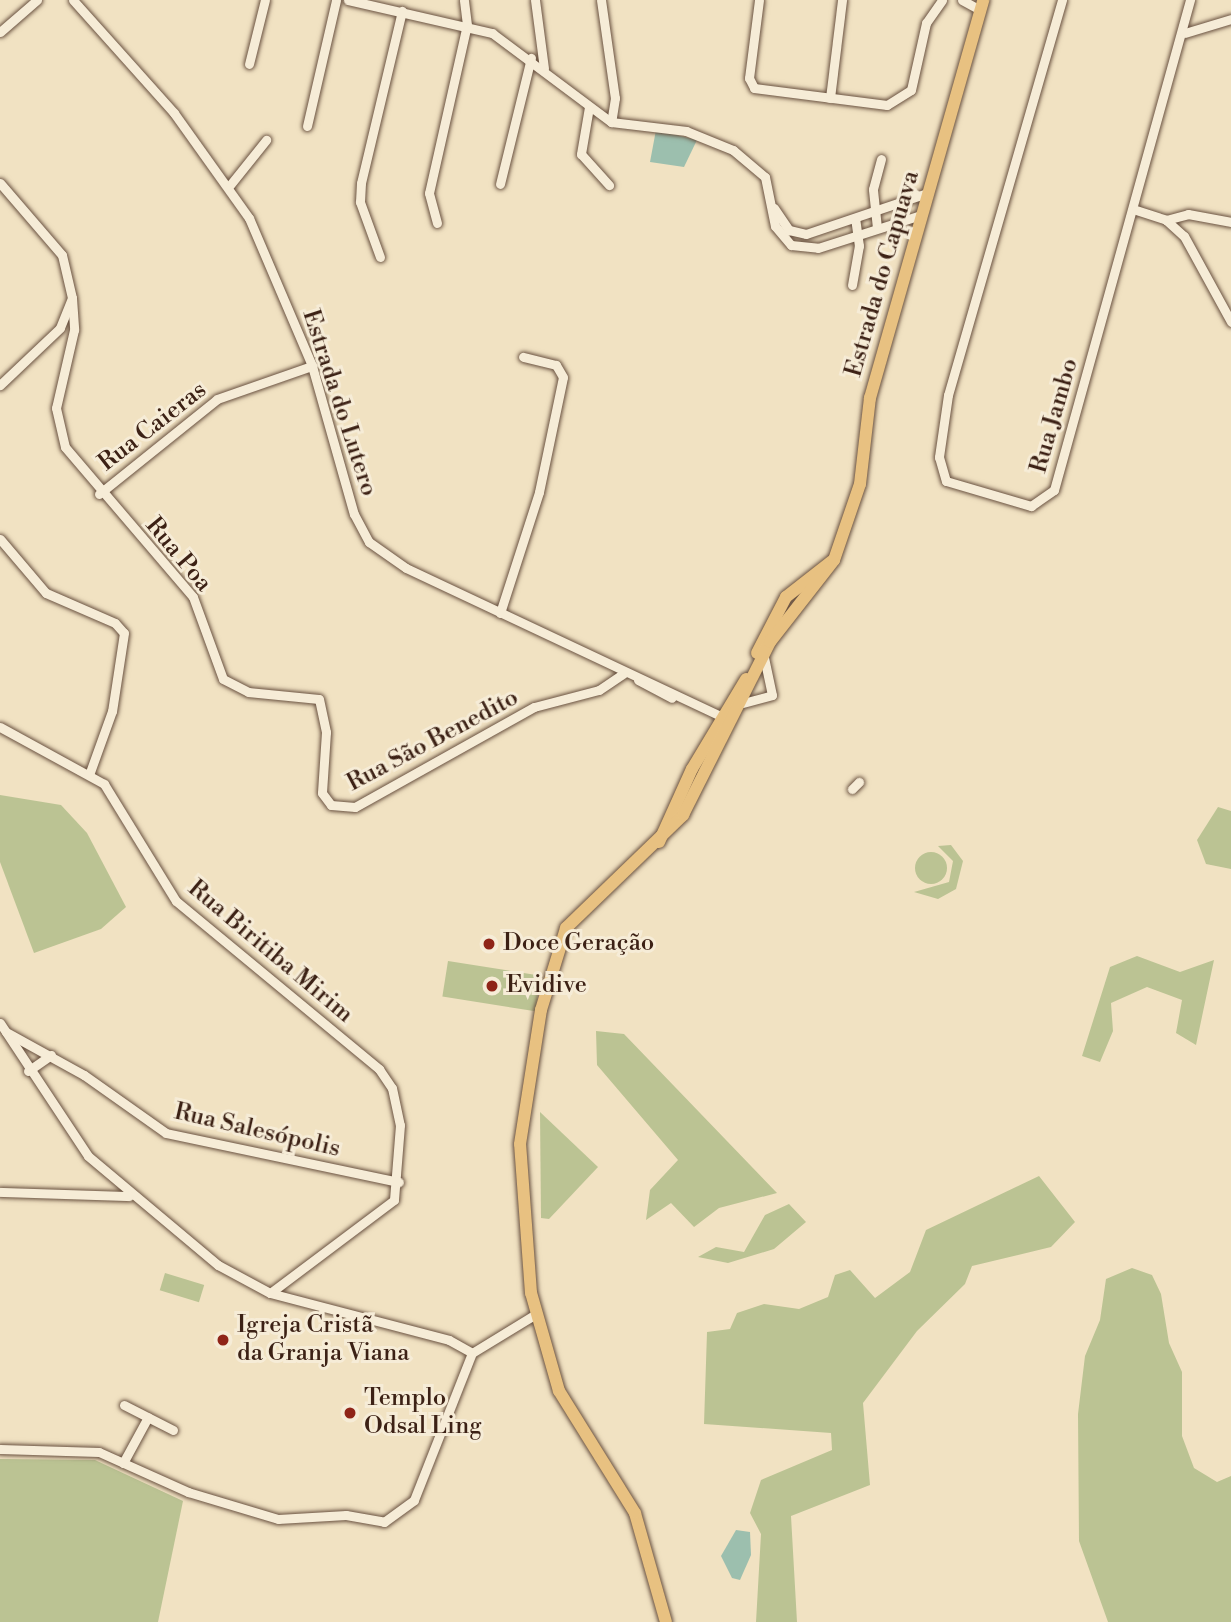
<!DOCTYPE html>
<html>
<head>
<meta charset="utf-8">
<style>
	body { margin:0 }
	#map { position:relative; width:1231px; height:1622px; overflow:hidden; background:#f1e2c2; font-family:"Libre Bodoni",serif }
	div>[style] { position:absolute }
	.green>* { inset:0; background:#bbc393; transform-origin:0 0 }
	.round { border-radius:50% }
	.water>* { inset:0; background:#9cbfae }
	.roads { filter:drop-shadow(0 0 2px #695140) drop-shadow(0 0 2px #695140) }
	.minor>* { height:9px; margin:-4.5px; padding:0 4.5px; transform-origin:4.5px; border-radius:4.5px; background:#f6ecd7 }
	.major>* { height:12px; margin:-6px; padding:0 6px; transform-origin:6px; border-radius:6px; background:#e8c181 }
	.dots>* { width:19px; height:19px; translate:-50% -50%; box-sizing:border-box; border:4px solid #f6ecd7; border-radius:50% }
	span { translate:-50% -50%; white-space:nowrap; text-align:center; line-height:1.15; -webkit-text-stroke:6px #f6ecd7; paint-order:stroke }
	.street-label { font-size:24px; color:#3c2115 }
	.poi-label { font-size:24px; color:#3c2115 }
	.left { translate:0 -50%; text-align:left }
</style>
</head>
<body>
<div id="map">
	<div class="green">
		<div style="clip-path:polygon(0 795px,61px 805px,87px 833px,126px 907px,101px 929px,34px 953px,0 862px)"></div>
		<div style="clip-path:polygon(1218px 807px,1231px 811px,1231px 869px,1206px 864px,1197px 840px)"></div>
		<div style="clip-path:polygon(951px 845px,963px 861px,956px 889px,938px 899px,914px 892px,949px 882px,953px 861px,938px 846px)"></div>
		<div class="round" style="left:915px;top:852px;width:32px;height:32px"></div>
		<div style="clip-path:polygon(1137px 956px,1180px 972px,1214px 960px,1196px 1045px,1176px 1033px,1182px 1000px,1147px 987px,1111px 1003px,1113px 1031px,1100px 1062px,1082px 1056px,1110px 967px)"></div>
		<div style="left:448px;top:961px;width:94px;height:36px;rotate:9deg"></div>
		<div style="clip-path:polygon(596px 1031px,624px 1034px,777px 1193px,719px 1208px,694px 1227px,671px 1203px,646px 1220px,650px 1190px,678px 1160px,597px 1065px)"></div>
		<div style="clip-path:polygon(540px 1112px,598px 1167px,549px 1219px,541px 1218px)"></div>
		<div style="clip-path:polygon(1039px 1176px,1075px 1222px,1051px 1247px,972px 1266px,965px 1284px,917px 1331px,863px 1403px,870px 1485px,791px 1516px,797px 1622px,756px 1622px,761px 1534px,750px 1513px,761px 1480px,832px 1450px,831px 1433px,704px 1424px,707px 1332px,730px 1329px,737px 1313px,764px 1304px,799px 1309px,828px 1297px,835px 1275px,850px 1270px,875px 1298px,910px 1272px,926px 1230px)"></div>
		<div style="clip-path:polygon(789px 1204px,806px 1222px,774px 1249px,728px 1263px,698px 1257px,716px 1247px,744px 1252px,765px 1215px)"></div>
		<div style="clip-path:polygon(1132px 1268px,1152px 1275px,1161px 1294px,1169px 1343px,1182px 1372px,1182px 1436px,1194px 1468px,1217px 1482px,1231px 1476px,1231px 1622px,1108px 1622px,1079px 1541px,1078px 1414px,1085px 1356px,1100px 1320px,1106px 1279px)"></div>
		<div style="left:165px;top:1273px;width:41px;height:18px;rotate:17deg"></div>
		<div style="clip-path:polygon(0 1459px,95px 1460px,183px 1501px,158px 1622px,0 1622px)"></div>
	</div>
	<div class="water">
		<div style="clip-path:polygon(656px 130px,697px 140px,684px 167px,650px 162px)"></div>
		<div style="clip-path:polygon(736px 1530px,750px 1532px,751px 1555px,740px 1580px,732px 1578px,721px 1556px)"></div>
	</div>
	<div class="roads">
		<div class="minor">
			<div style="left:73px;top:0;width:152px;rotate:48.2deg"></div>
			<div style="left:174px;top:113px;width:129px;rotate:54.5deg"></div>
			<div style="left:249px;top:218px;width:161px;rotate:66.9deg"></div>
			<div style="left:312px;top:366px;width:154px;rotate:74.2deg"></div>
			<div style="left:354px;top:514px;width:32px;rotate:62deg"></div>
			<div style="left:369px;top:542px;width:45px;rotate:35.1deg"></div>
			<div style="left:406px;top:568px;width:350px;rotate:25.2deg"></div>
			<div style="left:348px;top:0;width:148px;rotate:12.9deg"></div>
			<div style="left:492px;top:33px;width:149px;rotate:36.8deg"></div>
			<div style="left:611px;top:122px;width:76px;rotate:6.8deg"></div>
			<div style="left:686px;top:131px;width:51px;rotate:22deg"></div>
			<div style="left:733px;top:150px;width:42px;rotate:40.2deg"></div>
			<div style="left:765px;top:177px;width:50px;rotate:78.5deg"></div>
			<div style="left:775px;top:226px;width:25px;rotate:50deg"></div>
			<div style="left:791px;top:245px;width:27px;rotate:6deg"></div>
			<div style="left:818px;top:248px;width:108px;rotate:-17.8deg"></div>
			<div style="left:535px;top:0;width:69px;rotate:82.5deg"></div>
			<div style="left:601px;top:0;width:99px;rotate:81.9deg"></div>
			<div style="left:615px;top:98px;width:24px;rotate:99deg"></div>
			<div style="left:759px;top:0;width:79px;rotate:97.3deg"></div>
			<div style="left:749px;top:78px;width:11px;rotate:63deg"></div>
			<div style="left:754px;top:88px;width:134px;rotate:7.3deg"></div>
			<div style="left:887px;top:105px;width:28px;rotate:-32deg"></div>
			<div style="left:911px;top:90px;width:69px;rotate:-77.4deg"></div>
			<div style="left:926px;top:23px;width:28px;rotate:-55deg"></div>
			<div style="left:962px;top:0;width:21px;rotate:29deg"></div>
			<div style="left:1062px;top:0;width:411px;rotate:106.1deg"></div>
			<div style="left:948px;top:395px;width:63px;rotate:98.3deg"></div>
			<div style="left:939px;top:457px;width:25px;rotate:74deg"></div>
			<div style="left:946px;top:481px;width:89px;rotate:16.4deg"></div>
			<div style="left:1031px;top:506px;width:28px;rotate:-35deg"></div>
			<div style="left:1054px;top:490px;width:509px;rotate:-74.49deg"></div>
			<div style="left:0;top:32px;width:49px;rotate:-40.9deg"></div>
			<div style="left:1185px;top:33px;width:48px;rotate:-16.9deg"></div>
			<div style="left:249px;top:64px;width:66px;rotate:-76deg"></div>
			<div style="left:830px;top:98px;width:99px;rotate:-83deg"></div>
			<div style="left:589px;top:107px;width:48px;rotate:99.7deg"></div>
			<div style="left:581px;top:154px;width:42px;rotate:47.9deg"></div>
			<div style="left:307px;top:126px;width:129px;rotate:-77deg"></div>
			<div style="left:0;top:183px;width:95px;rotate:49.3deg"></div>
			<div style="left:62px;top:255px;width:44px;rotate:76.9deg"></div>
			<div style="left:72px;top:298px;width:32px;rotate:112deg"></div>
			<div style="left:60px;top:328px;width:83px;rotate:136.5deg"></div>
			<div style="left:500px;top:184px;width:130px;rotate:-76.2deg"></div>
			<div style="left:230px;top:185px;width:58px;rotate:-51.3deg"></div>
			<div style="left:774px;top:208px;width:27px;rotate:56deg"></div>
			<div style="left:789px;top:230px;width:17px;rotate:13deg"></div>
			<div style="left:806px;top:234px;width:128px;rotate:-18.7deg"></div>
			<div style="left:1136px;top:210px;width:32px;rotate:18deg"></div>
			<div style="left:1166px;top:220px;width:24px;rotate:42deg"></div>
			<div style="left:1184px;top:236px;width:98px;rotate:61.3deg"></div>
			<div style="left:1166px;top:220px;width:23px;rotate:-15deg"></div>
			<div style="left:1188px;top:214px;width:44px;rotate:10.5deg"></div>
			<div style="left:437px;top:223px;width:31px;rotate:-105deg"></div>
			<div style="left:429px;top:193px;width:172px;rotate:-77.3deg"></div>
			<div style="left:467px;top:25px;width:25px;rotate:-97deg"></div>
			<div style="left:877px;top:228px;width:39px;rotate:-96deg"></div>
			<div style="left:873px;top:189px;width:31px;rotate:-75deg"></div>
			<div style="left:380px;top:257px;width:59px;rotate:-110deg"></div>
			<div style="left:360px;top:202px;width:19px;rotate:-87deg"></div>
			<div style="left:361px;top:183px;width:177px;rotate:-76.6deg"></div>
			<div style="left:852px;top:285px;width:40px;rotate:-80deg"></div>
			<div style="left:859px;top:246px;width:28px;rotate:-98deg"></div>
			<div style="left:72px;top:298px;width:32px;rotate:86deg"></div>
			<div style="left:74px;top:330px;width:80px;rotate:103deg"></div>
			<div style="left:56px;top:408px;width:40px;rotate:77deg"></div>
			<div style="left:65px;top:447px;width:197px;rotate:49.5deg"></div>
			<div style="left:193px;top:597px;width:87px;rotate:69.9deg"></div>
			<div style="left:223px;top:679px;width:28px;rotate:27deg"></div>
			<div style="left:248px;top:692px;width:71px;rotate:5.6deg"></div>
			<div style="left:319px;top:699px;width:34px;rotate:78deg"></div>
			<div style="left:326px;top:732px;width:61px;rotate:93.8deg"></div>
			<div style="left:322px;top:793px;width:15px;rotate:53deg"></div>
			<div style="left:331px;top:805px;width:24px;rotate:5deg"></div>
			<div style="left:355px;top:807px;width:205px;rotate:-29.2deg"></div>
			<div style="left:534px;top:707px;width:67px;rotate:-14.7deg"></div>
			<div style="left:599px;top:690px;width:29px;rotate:-34deg"></div>
			<div style="left:99px;top:494px;width:151px;rotate:-38.8deg"></div>
			<div style="left:217px;top:399px;width:101px;rotate:-19.2deg"></div>
			<div style="left:0;top:539px;width:71px;rotate:49.6deg"></div>
			<div style="left:46px;top:593px;width:75px;rotate:23.5deg"></div>
			<div style="left:115px;top:623px;width:13px;rotate:48deg"></div>
			<div style="left:124px;top:633px;width:79px;rotate:98.7deg"></div>
			<div style="left:112px;top:711px;width:65px;rotate:109.8deg"></div>
			<div style="left:500px;top:613px;width:127px;rotate:-72.1deg"></div>
			<div style="left:539px;top:492px;width:117px;rotate:-78.2deg"></div>
			<div style="left:563px;top:377px;width:14px;rotate:-120deg"></div>
			<div style="left:556px;top:365px;width:34px;rotate:-166deg"></div>
			<div style="left:638px;top:680px;width:38px;rotate:28deg"></div>
			<div style="left:743px;top:703px;width:30px;rotate:-15deg"></div>
			<div style="left:772px;top:695px;width:39px;rotate:-102deg"></div>
			<div style="left:0;top:727px;width:119px;rotate:28.7deg"></div>
			<div style="left:104px;top:784px;width:137px;rotate:58.4deg"></div>
			<div style="left:176px;top:901px;width:264px;rotate:39.6deg"></div>
			<div style="left:379px;top:1069px;width:23px;rotate:56deg"></div>
			<div style="left:392px;top:1088px;width:38px;rotate:78deg"></div>
			<div style="left:400px;top:1125px;width:75px;rotate:94.6deg"></div>
			<div style="left:394px;top:1200px;width:155px;rotate:143.1deg"></div>
			<div style="left:852px;top:789px;width:10px;rotate:-45deg"></div>
			<div style="left:0;top:1023px;width:159px;rotate:56.5deg"></div>
			<div style="left:88px;top:1156px;width:170px;rotate:40deg"></div>
			<div style="left:218px;top:1265px;width:59px;rotate:28.3deg"></div>
			<div style="left:270px;top:1293px;width:185px;rotate:14.7deg"></div>
			<div style="left:449px;top:1340px;width:26px;rotate:29deg"></div>
			<div style="left:6px;top:1032px;width:89px;rotate:28.9deg"></div>
			<div style="left:84px;top:1075px;width:100px;rotate:35.3deg"></div>
			<div style="left:166px;top:1133px;width:238px;rotate:11.9deg"></div>
			<div style="left:28px;top:1071px;width:28px;rotate:-35deg"></div>
			<div style="left:0;top:1192px;width:129px;rotate:1.8deg"></div>
			<div style="left:472px;top:1353px;width:75px;rotate:-31.4deg"></div>
			<div style="left:124px;top:1405px;width:55px;rotate:27deg"></div>
			<div style="left:0;top:1449px;width:99px;rotate:1.7deg"></div>
			<div style="left:99px;top:1452px;width:98px;rotate:24.2deg"></div>
			<div style="left:188px;top:1492px;width:94px;rotate:16.7deg"></div>
			<div style="left:278px;top:1519px;width:68px;rotate:-3.4deg"></div>
			<div style="left:346px;top:1515px;width:39px;rotate:10deg"></div>
			<div style="left:384px;top:1522px;width:37px;rotate:-36deg"></div>
			<div style="left:414px;top:1500px;width:158px;rotate:-68.5deg"></div>
			<div style="left:123px;top:1463px;width:52px;rotate:-61.5deg"></div>
		</div>
		<div class="major">
			<div style="left:757px;top:653px;width:63px;rotate:-62.6deg"></div>
			<div style="left:786px;top:597px;width:58px;rotate:-38deg"></div>
			<div style="left:659px;top:842px;width:80px;rotate:-65.7deg"></div>
			<div style="left:692px;top:769px;width:105px;rotate:-59deg"></div>
			<div style="left:666px;top:1622px;width:113px;rotate:-105.9deg"></div>
			<div style="left:635px;top:1513px;width:144px;rotate:-121.9deg"></div>
			<div style="left:559px;top:1391px;width:102px;rotate:-105.9deg"></div>
			<div style="left:531px;top:1293px;width:149px;rotate:-94.2deg"></div>
			<div style="left:520px;top:1144px;width:136px;rotate:-81.1deg"></div>
			<div style="left:541px;top:1010px;width:86px;rotate:-73deg"></div>
			<div style="left:566px;top:928px;width:163px;rotate:-44deg"></div>
			<div style="left:683px;top:815px;width:194px;rotate:-63.3deg"></div>
			<div style="left:770px;top:642px;width:104px;rotate:-52deg"></div>
			<div style="left:834px;top:560px;width:80px;rotate:-71.1deg"></div>
			<div style="left:860px;top:484px;width:87px;rotate:-83.4deg"></div>
			<div style="left:870px;top:398px;width:414px;rotate:-74.1deg"></div>
		</div>
	</div>
	<div class="dots">
		<div style="left:489px;top:944px;background:#8f2418"></div>
		<div style="left:492px;top:986px;background:#8f2418"></div>
		<div style="left:223px;top:1340px;background:#8f2418"></div>
		<div style="left:350px;top:1413px;background:#8f2418"></div>
	</div>
	<div class="street-label">
		<span style="left:883px;top:274px;rotate:-74deg">Estrada do Capuava</span>
		<span style="left:339px;top:403px;rotate:72deg">Estrada do Lutero</span>
		<span style="left:1055px;top:416px;rotate:-74deg">Rua Jambo</span>
		<span style="left:153px;top:427px;rotate:-38deg">Rua Caieras</span>
		<span style="left:178px;top:555px;rotate:50deg">Rua Poa</span>
		<span style="left:433px;top:741px;rotate:-28deg">Rua São Benedito</span>
		<span style="left:270px;top:952px;rotate:40deg">Rua Biritiba Mirim</span>
		<span style="left:257px;top:1131px;rotate:13deg">Rua Salesópolis</span>
	</div>
	<div class="poi-label">
		<span class="left" style="left:503px;top:944px">Doce Geração</span>
		<span class="left" style="left:506px;top:986px">Evidive</span>
		<span class="left" style="left:237px;top:1340px">Igreja Cristã<br>da Granja Viana</span>
		<span class="left" style="left:364px;top:1413px">Templo<br>Odsal Ling</span>
	</div>
</div>
</body>
</html>
